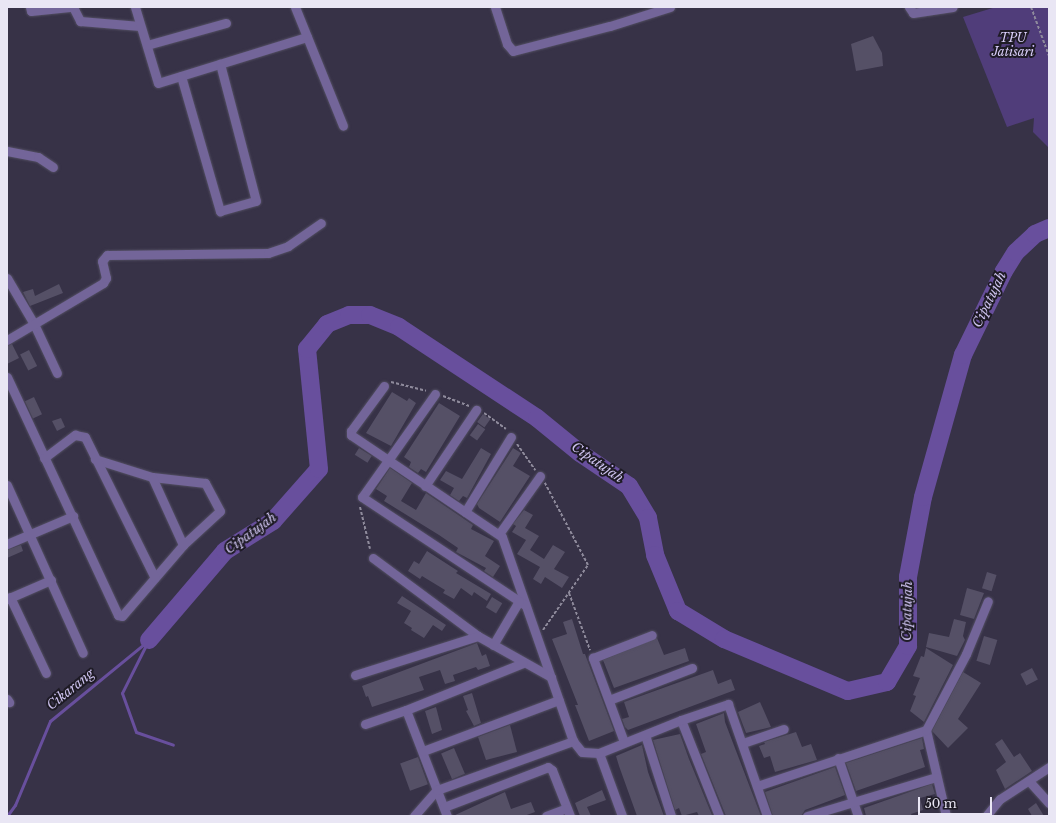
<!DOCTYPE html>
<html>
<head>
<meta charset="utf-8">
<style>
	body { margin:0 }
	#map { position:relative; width:1056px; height:823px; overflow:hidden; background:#373247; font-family:"Libre Baskerville",serif }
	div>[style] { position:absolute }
	.green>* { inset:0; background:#503d7a }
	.stream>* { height:3px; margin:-1.5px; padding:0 1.5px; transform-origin:1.5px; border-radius:1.5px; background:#684f9d }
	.river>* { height:18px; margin:-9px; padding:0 9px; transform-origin:9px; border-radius:9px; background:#684f9d }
	.building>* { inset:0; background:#555066; transform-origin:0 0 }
	.path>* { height:2px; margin-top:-1px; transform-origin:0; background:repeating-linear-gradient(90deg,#8f8b9c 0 3px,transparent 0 5px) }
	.roads { filter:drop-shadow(0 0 1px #534f63) drop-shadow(0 0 1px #534f63) }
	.minor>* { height:9px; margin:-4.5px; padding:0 4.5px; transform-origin:4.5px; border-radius:4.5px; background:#736599 }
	span { translate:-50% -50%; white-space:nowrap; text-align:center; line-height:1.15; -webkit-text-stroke:4px #1e1b25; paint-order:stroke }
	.park-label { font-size:12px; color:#dacffb; font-style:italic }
	.water-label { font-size:13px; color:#cdc2ee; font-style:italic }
	.frame { position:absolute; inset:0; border:8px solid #e9e6f4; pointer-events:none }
	.scale { position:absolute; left:918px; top:797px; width:74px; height:18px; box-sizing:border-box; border:2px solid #e9e6f4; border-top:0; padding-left:5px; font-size:12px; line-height:14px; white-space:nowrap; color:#e9e6f4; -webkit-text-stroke:3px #1e1b25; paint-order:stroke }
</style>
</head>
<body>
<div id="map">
	<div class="green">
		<div style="clip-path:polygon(996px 7px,1049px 7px,1049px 148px,1033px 132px,1034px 118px,1007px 127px,963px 17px)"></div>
	</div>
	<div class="stream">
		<div style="left:148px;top:641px;width:58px;rotate:116.6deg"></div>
		<div style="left:122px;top:693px;width:41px;rotate:70.3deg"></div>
		<div style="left:136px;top:732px;width:39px;rotate:19deg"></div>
		<div style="left:7px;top:816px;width:14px;rotate:-54deg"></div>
		<div style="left:15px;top:805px;width:91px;rotate:-67.4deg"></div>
		<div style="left:50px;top:721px;width:128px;rotate:-39.3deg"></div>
	</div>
	<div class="river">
		<div style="left:149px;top:640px;width:117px;rotate:-49.5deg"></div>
		<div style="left:225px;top:551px;width:57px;rotate:-32deg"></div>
		<div style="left:273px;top:521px;width:69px;rotate:-48.5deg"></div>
		<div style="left:319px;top:469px;width:121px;rotate:-95.7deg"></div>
		<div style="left:307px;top:349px;width:32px;rotate:-51deg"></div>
		<div style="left:327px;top:324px;width:24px;rotate:-22deg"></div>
		<div style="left:349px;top:315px;width:21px"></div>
		<div style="left:370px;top:315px;width:31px;rotate:22deg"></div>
		<div style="left:399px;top:327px;width:165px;rotate:33.4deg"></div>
		<div style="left:537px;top:418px;width:55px;rotate:39.1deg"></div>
		<div style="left:580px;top:453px;width:59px;rotate:34deg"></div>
		<div style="left:629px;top:486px;width:37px;rotate:59deg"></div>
		<div style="left:648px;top:518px;width:38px;rotate:79deg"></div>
		<div style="left:655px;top:555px;width:61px;rotate:67.7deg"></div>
		<div style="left:678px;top:611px;width:54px;rotate:31.3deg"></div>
		<div style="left:724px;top:639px;width:134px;rotate:22.8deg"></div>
		<div style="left:848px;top:691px;width:40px;rotate:-13deg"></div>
		<div style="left:887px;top:682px;width:42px;rotate:-59.7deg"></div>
		<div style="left:908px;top:646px;width:69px;rotate:-90deg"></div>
		<div style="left:908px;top:577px;width:81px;rotate:-79.4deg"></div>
		<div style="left:923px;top:497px;width:148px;rotate:-74.3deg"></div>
		<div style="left:963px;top:355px;width:93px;rotate:-64deg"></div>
		<div style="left:1004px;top:271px;width:22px;rotate:-58deg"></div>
		<div style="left:1016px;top:252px;width:26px;rotate:-43deg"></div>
		<div style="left:1035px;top:234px;width:15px;rotate:-23deg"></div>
	</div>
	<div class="building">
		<div style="clip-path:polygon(873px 36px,882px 53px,883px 66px,856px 71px,851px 44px)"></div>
		<div style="clip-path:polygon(59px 284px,63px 293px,30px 306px,23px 292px,33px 289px,35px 296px)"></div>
		<div style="clip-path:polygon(12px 344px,19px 358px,7px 364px,7px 346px)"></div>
		<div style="left:29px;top:350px;width:18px;height:10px;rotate:63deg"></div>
		<div style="clip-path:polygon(392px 392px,407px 401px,409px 398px,416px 403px,391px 446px,366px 433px)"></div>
		<div style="left:34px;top:397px;width:19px;height:10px;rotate:65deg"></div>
		<div style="clip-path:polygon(439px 403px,460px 416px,426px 472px,421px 469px,418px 473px,409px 467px,411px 462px,404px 457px)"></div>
		<div style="left:483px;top:414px;width:9px;height:10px;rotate:36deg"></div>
		<div style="clip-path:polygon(61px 418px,65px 427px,57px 431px,52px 421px)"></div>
		<div style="left:478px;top:424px;width:9px;height:14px;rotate:36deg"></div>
		<div style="left:359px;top:448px;width:15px;height:8px;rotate:32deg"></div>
		<div style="clip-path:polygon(481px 448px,491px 454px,467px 498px,463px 496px,459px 501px,450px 495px,454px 488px,440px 480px,446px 471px,462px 479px)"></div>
		<div style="clip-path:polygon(513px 448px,521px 453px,513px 466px,530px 476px,500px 522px,479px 508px,477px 504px)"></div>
		<div style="clip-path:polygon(390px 468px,412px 483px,401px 501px,416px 510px,426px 493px,473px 525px,471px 529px,494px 541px,485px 556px,500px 566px,493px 577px,484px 571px,486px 568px,456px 552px,458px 548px,439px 535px,384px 501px,387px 496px,376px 489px)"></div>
		<div style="clip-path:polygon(524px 510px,533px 515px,525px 528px,539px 536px,530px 550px,544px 559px,553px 545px,565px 552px,554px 569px,569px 577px,562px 588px,545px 577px,541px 584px,533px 579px,540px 567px,517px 554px,526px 540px,512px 532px,516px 526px,513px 524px)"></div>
		<div style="clip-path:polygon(21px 545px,23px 551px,7px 558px,7px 550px)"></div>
		<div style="clip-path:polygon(427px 551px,458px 571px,456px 573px,491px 594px,487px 601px,474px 592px,472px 596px,461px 588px,454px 599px,443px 593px,445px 590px,422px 576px,420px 579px,408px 571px,414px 561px,419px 564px)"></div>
		<div style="left:987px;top:572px;width:10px;height:17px;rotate:17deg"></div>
		<div style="clip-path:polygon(967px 588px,984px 593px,974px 619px,960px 615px)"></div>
		<div style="clip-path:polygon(402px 596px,446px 625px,442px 631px,433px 625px,424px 638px,411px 630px,412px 628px,404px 623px,411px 611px,397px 603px)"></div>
		<div style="left:492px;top:597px;width:12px;height:12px;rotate:31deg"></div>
		<div style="clip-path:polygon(572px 619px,583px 654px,585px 654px,614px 731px,589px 741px,575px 705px,578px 705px,552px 639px,567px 634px,563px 622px)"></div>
		<div style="clip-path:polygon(954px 619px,966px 622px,963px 636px,965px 640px,957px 656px,926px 647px,929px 633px,949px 637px)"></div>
		<div style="left:984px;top:636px;width:14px;height:26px;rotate:17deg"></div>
		<div style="clip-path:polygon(657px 638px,664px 655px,685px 648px,689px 661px,614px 688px,603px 660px)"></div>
		<div style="clip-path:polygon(477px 643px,482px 656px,486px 654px,490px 666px,478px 670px,476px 667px,453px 675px,455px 681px,445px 684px,440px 670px,419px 677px,424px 690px,372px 707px,368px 696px,366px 697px,362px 686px)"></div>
		<div style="clip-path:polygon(926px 648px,953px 665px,924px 722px,910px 711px,916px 696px,913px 695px,920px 678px,913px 676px,921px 656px,924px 657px)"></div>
		<div style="left:1032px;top:668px;width:13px;height:13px;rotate:63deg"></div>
		<div style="clip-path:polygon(713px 670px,718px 684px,731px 679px,735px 690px,628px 730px,625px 727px,622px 719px,629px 717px,624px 702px)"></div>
		<div style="clip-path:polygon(963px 672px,981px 683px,958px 719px,968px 728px,948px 748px,932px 731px)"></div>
		<div style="clip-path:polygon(472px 693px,481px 723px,474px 726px,466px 711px,468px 710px,463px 696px)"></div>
		<div style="clip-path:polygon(760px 702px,771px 727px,746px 733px,738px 712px)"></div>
		<div style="clip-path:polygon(436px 707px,442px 730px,432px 734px,425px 711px)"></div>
		<div style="clip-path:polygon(724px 713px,725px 722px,761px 816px,726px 816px,701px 754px,706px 752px,696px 724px)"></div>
		<div style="clip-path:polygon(510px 725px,517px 752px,486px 760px,478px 737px)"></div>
		<div style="clip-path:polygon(796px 732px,802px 747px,811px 744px,817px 760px,775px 772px,770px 756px,764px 758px,759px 746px,765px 744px,764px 742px)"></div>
		<div style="clip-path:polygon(680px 734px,689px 759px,712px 815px,699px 816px,697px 812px,682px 816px,679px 808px,675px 810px,653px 740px)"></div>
		<div style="clip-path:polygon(922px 738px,924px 749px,920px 750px,925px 767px,856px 791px,846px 763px)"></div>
		<div style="clip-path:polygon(1002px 739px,1014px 757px,1020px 753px,1032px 771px,1005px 789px,996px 770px,1006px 762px,995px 744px)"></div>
		<div style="clip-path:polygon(642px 745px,648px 772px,664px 816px,637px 816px,619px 766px,616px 756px)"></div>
		<div style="left:454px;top:748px;width:28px;height:14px;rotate:67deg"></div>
		<div style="left:418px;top:757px;width:29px;height:19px;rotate:70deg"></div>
		<div style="clip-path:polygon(835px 767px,845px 795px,805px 810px,801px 816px,773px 816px,765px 792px)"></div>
		<div style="clip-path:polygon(932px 784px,935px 794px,920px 798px,923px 810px,911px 814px,912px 816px,866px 816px,864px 808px)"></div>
		<div style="clip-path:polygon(602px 790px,606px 800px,587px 807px,591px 816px,580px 816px,575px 803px)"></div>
		<div style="clip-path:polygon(505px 792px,511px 809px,531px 802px,535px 812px,524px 816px,453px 816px)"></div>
		<div style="clip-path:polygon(1036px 803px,1044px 816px,1032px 816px,1028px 809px)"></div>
	</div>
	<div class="path">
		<div style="left:1031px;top:7px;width:52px;rotate:69.8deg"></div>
		<div style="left:391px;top:382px;width:36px;rotate:14deg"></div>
		<div style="left:443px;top:396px;width:28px;rotate:21deg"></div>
		<div style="left:484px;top:413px;width:27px;rotate:36deg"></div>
		<div style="left:517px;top:444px;width:32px;rotate:55deg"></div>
		<div style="left:360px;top:507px;width:43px;rotate:76.6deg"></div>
		<div style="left:569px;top:593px;width:61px;rotate:69.8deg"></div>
		<div style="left:543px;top:630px;width:79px;rotate:-55.3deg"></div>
		<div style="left:588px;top:565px;width:93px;rotate:-117.7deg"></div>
	</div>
	<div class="roads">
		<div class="minor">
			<div style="left:30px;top:7px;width:4px;rotate:76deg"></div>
			<div style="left:31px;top:11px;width:39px;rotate:-6deg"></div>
			<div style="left:73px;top:7px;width:16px;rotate:63deg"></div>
			<div style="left:80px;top:21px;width:60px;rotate:4.8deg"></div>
			<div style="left:135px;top:7px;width:79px;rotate:73.2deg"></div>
			<div style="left:158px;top:83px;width:156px;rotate:-17.2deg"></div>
			<div style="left:295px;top:7px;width:128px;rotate:68deg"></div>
			<div style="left:495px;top:7px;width:39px;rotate:72deg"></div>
			<div style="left:507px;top:44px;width:9px;rotate:49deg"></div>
			<div style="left:513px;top:51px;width:100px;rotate:-14.5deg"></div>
			<div style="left:610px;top:26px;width:63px;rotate:-17.6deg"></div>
			<div style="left:909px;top:7px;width:7px;rotate:56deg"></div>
			<div style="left:913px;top:13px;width:40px;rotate:-8.5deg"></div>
			<div style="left:147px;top:45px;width:82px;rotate:-15.6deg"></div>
			<div style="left:181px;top:76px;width:141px;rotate:73.9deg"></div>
			<div style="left:220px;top:211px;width:37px;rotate:-16deg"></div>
			<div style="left:256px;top:201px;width:142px;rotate:-104.7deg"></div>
			<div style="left:7px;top:151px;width:32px;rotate:11deg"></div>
			<div style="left:38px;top:157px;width:18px;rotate:34deg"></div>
			<div style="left:7px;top:278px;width:53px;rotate:59.6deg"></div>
			<div style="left:34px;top:324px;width:54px;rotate:64.9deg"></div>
			<div style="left:7px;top:340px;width:112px;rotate:-30.7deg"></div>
			<div style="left:103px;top:283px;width:6px;rotate:-59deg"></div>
			<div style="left:106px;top:278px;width:17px;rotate:-103deg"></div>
			<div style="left:102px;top:261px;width:8px;rotate:-50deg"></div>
			<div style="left:107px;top:255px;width:161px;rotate:-0.7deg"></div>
			<div style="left:268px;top:253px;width:21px;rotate:-19deg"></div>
			<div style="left:288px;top:246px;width:40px;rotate:-34.9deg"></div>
			<div style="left:7px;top:377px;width:263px;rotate:65deg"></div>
			<div style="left:118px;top:615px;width:4px;rotate:14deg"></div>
			<div style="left:122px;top:616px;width:94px;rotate:-49.3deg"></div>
			<div style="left:183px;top:545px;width:50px;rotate:-42.6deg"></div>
			<div style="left:220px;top:511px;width:32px;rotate:-118deg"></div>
			<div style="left:205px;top:483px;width:53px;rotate:-173.5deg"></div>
			<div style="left:152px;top:477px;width:60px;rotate:-162.5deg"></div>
			<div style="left:384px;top:386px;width:56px;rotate:126.3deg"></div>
			<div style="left:351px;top:431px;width:4px;rotate:90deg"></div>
			<div style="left:351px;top:435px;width:182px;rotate:34deg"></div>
			<div style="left:502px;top:537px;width:216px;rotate:70.8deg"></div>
			<div style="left:573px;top:741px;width:14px;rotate:51deg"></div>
			<div style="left:582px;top:752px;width:17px;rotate:3deg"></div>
			<div style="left:599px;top:753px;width:67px;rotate:69.9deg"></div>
			<div style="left:435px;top:394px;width:126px;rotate:125.3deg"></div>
			<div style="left:362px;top:497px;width:196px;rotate:33.5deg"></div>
			<div style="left:44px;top:458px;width:39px;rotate:-37deg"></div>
			<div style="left:75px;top:435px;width:10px;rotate:11deg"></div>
			<div style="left:85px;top:437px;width:157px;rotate:63.6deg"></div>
			<div style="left:152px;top:477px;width:75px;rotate:65.5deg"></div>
			<div style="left:7px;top:485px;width:184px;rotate:65.7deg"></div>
			<div style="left:425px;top:486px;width:92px;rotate:-56.1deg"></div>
			<div style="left:465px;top:512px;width:88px;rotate:-58.5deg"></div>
			<div style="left:499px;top:534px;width:71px;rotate:-54.7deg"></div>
			<div style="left:7px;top:544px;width:72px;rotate:-23deg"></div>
			<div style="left:373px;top:558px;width:131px;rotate:36.6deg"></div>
			<div style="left:478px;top:636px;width:84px;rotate:29.3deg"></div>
			<div style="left:10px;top:597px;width:84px;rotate:64.7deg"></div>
			<div style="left:7px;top:599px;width:48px;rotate:-23.4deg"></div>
			<div style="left:493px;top:645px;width:51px;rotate:-59.4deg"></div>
			<div style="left:355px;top:675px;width:129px;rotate:-17.6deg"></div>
			<div style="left:7px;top:699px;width:4px;rotate:56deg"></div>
			<div style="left:609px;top:700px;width:89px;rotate:-21.1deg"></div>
			<div style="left:406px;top:710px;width:114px;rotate:68.9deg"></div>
			<div style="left:681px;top:720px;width:103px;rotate:68.4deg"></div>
			<div style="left:365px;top:724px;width:43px;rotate:-18.9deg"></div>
			<div style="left:406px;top:710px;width:126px;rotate:-21.9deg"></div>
			<div style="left:926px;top:730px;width:88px;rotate:76.9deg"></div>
			<div style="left:645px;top:735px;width:85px;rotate:72.2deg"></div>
			<div style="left:624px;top:742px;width:90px;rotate:-110.3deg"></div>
			<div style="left:593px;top:658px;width:63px;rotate:-21.3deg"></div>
			<div style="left:743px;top:743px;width:43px;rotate:-18.9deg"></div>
			<div style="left:423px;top:751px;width:145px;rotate:-20.6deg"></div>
			<div style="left:599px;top:753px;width:88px;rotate:-21.9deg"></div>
			<div style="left:681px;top:720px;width:50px;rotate:-18.8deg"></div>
			<div style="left:728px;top:704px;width:119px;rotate:70.8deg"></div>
			<div style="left:838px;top:758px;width:61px;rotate:71deg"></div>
			<div style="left:1029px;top:781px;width:30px;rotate:48deg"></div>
			<div style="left:757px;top:786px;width:178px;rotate:-18.3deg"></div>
			<div style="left:926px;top:730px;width:86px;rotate:-62.2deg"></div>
			<div style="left:966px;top:654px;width:57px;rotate:-67.5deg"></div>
			<div style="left:444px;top:807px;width:111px;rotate:-21deg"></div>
			<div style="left:548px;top:767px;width:5px;rotate:37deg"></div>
			<div style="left:552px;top:770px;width:49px;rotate:68.6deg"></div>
			<div style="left:414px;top:816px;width:35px;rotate:-49deg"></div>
			<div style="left:437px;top:790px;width:145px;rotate:-19.8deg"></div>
			<div style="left:546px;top:816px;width:22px;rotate:-21deg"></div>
			<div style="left:807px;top:816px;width:135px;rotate:-16.8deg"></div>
			<div style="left:986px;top:816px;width:22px;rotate:-51deg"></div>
			<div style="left:1000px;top:799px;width:59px;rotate:-33.1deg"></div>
		</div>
	</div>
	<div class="park-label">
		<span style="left:1013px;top:45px">TPU<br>Jatisari</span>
	</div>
	<div class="water-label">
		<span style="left:990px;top:300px;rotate:-64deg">Cipatujah</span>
		<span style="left:597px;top:463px;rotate:35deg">Cipatujah</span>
		<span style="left:251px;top:534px;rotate:-36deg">Cipatujah</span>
		<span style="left:908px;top:611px;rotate:-89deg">Cipatujah</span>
		<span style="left:71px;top:690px;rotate:-39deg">Cikarang</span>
	</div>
	<div class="frame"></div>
	<div class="scale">50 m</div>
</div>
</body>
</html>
